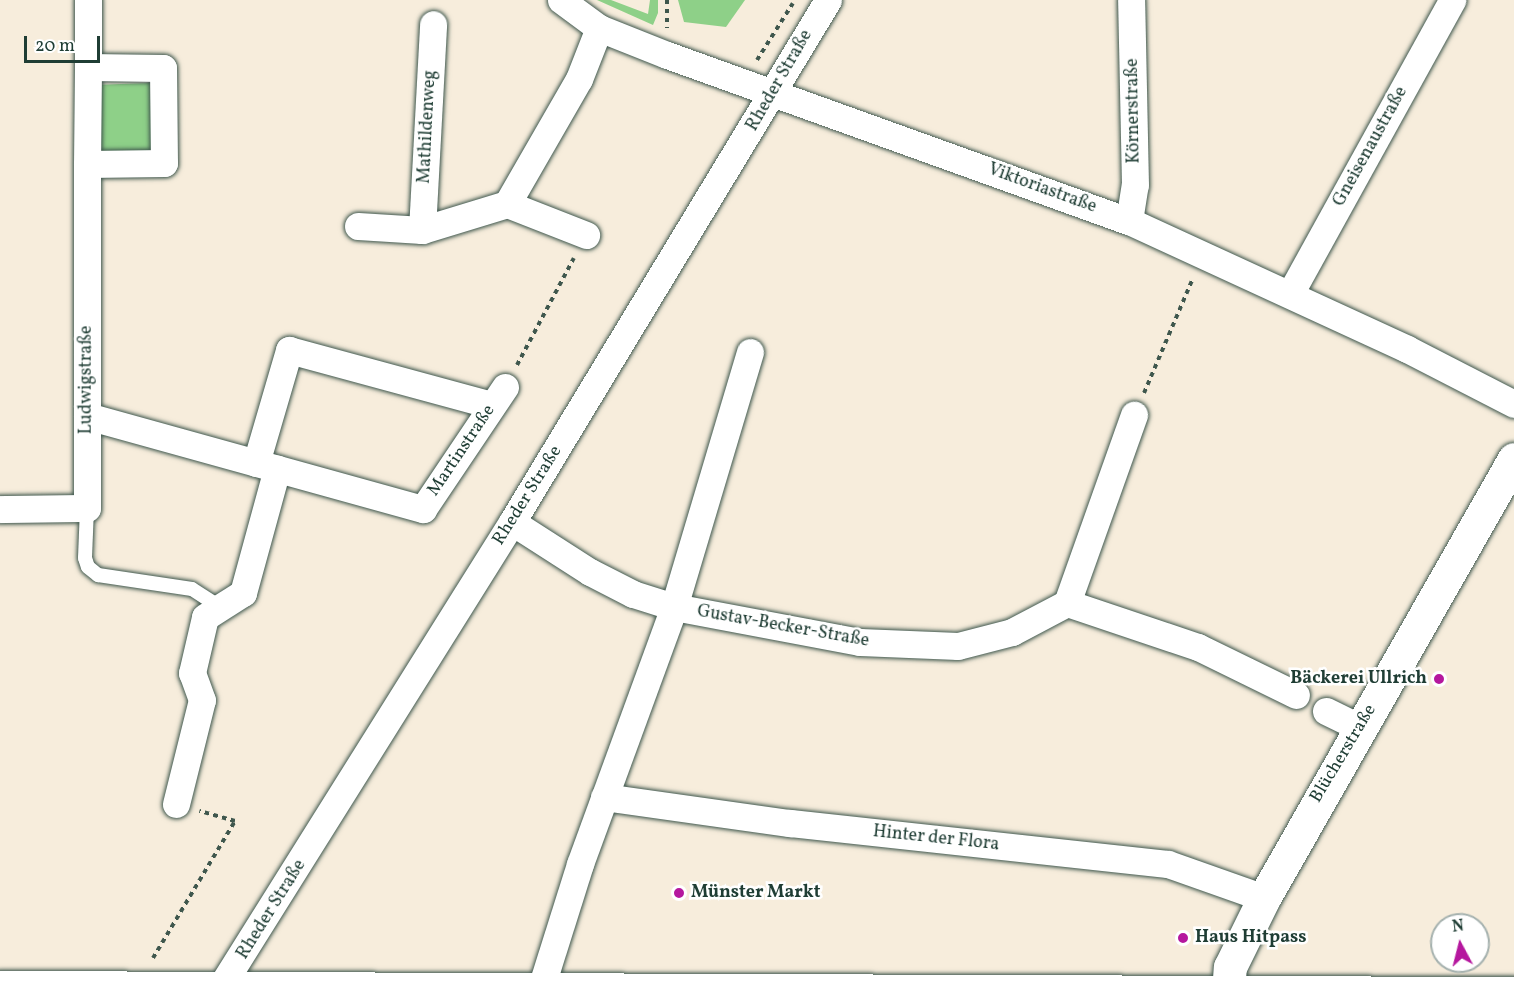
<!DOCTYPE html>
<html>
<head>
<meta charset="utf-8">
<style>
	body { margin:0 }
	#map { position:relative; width:1514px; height:997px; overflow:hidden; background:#f7eddc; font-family:Vollkorn,serif }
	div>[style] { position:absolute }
	.green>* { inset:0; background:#8ed088; transform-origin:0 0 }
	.path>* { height:4px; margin-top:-2px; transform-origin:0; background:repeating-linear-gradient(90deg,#3f574d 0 4.5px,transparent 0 9px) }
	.roads { filter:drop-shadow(0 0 2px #3f574d) drop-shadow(0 0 2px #3f574d) }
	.lane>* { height:14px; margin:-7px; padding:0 7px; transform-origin:7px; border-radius:7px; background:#fff }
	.street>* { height:27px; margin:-13.5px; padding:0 13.5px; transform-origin:13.5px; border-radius:13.5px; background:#fff }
	.secondary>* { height:33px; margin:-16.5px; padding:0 16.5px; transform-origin:16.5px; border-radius:16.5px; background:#fff }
	.dots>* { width:16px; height:16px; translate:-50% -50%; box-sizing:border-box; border:3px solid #fff; border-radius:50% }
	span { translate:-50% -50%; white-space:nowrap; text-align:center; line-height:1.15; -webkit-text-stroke:5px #fff; paint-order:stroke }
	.street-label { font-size:18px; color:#1f3d34 }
	.poi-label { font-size:18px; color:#1f3d34; font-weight:700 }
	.right { translate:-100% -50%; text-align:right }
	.left { translate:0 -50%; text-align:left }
	.north { position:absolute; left:1430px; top:913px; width:60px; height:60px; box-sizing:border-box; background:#fff; border:2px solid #a5b1ae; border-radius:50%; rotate:353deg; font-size:16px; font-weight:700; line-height:24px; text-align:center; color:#1f3d34 }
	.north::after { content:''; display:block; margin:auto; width:21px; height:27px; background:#b5179e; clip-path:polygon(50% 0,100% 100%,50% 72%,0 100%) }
	.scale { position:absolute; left:24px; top:36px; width:76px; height:27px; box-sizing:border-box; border:3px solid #1f3d34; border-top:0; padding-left:8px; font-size:18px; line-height:21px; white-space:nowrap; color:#1f3d34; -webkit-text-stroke:4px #fff; paint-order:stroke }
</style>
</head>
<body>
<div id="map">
	<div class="green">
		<div style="clip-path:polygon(597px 0,611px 0,648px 14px,650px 0,658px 0,658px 13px,653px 25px)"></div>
		<div style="clip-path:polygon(678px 0,745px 0,726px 27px,684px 22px)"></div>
		<div style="left:150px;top:83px;width:69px;height:51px;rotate:88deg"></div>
	</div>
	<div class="path">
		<div style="left:667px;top:0;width:28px;rotate:90deg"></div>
		<div style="left:757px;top:60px;width:67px;rotate:-57.7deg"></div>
		<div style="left:517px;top:365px;width:121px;rotate:-62deg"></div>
		<div style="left:1144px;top:393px;width:125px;rotate:-66.9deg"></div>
		<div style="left:153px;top:958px;width:160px;rotate:-59.1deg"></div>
		<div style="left:235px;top:821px;width:37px;rotate:-164deg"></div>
	</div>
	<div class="roads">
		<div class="lane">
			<div style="left:87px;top:508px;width:50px;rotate:92.3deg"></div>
			<div style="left:85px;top:558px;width:9px;rotate:72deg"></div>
			<div style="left:88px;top:567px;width:13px;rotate:39deg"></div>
			<div style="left:98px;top:575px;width:95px;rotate:8.5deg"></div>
			<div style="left:192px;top:589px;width:33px;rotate:33deg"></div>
		</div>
		<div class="street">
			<div style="left:561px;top:0;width:47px;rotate:36.4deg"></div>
			<div style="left:599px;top:28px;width:73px;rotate:21.7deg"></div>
			<div style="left:667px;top:55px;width:491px;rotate:19.8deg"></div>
			<div style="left:1129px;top:221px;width:306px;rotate:24.7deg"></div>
			<div style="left:1407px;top:349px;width:120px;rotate:27.2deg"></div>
			<div style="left:88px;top:67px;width:67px;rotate:-90deg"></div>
			<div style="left:507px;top:204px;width:144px;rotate:-60.1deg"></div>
			<div style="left:579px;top:79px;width:55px;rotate:-68.6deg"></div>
			<div style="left:1129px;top:221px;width:36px;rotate:-81deg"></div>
			<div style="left:1135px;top:185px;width:185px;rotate:-91.2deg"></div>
			<div style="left:358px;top:226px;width:64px;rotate:3.6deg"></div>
			<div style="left:422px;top:230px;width:89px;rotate:-17deg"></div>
			<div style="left:507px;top:204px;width:85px;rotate:21.4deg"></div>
			<div style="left:422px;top:230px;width:206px;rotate:-86.9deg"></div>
			<div style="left:1290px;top:294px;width:336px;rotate:-61.1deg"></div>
			<div style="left:87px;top:416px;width:349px;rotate:15.5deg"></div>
			<div style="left:423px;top:509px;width:147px;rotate:-56.1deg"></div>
			<div style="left:256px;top:463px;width:118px;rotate:-73.7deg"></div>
			<div style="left:289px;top:350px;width:210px;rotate:15.2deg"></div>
			<div style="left:0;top:509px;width:87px;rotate:-0.7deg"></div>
			<div style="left:87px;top:508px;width:344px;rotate:-90deg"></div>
			<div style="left:87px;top:164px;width:97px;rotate:-89.4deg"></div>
			<div style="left:88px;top:67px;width:75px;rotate:0.8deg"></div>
			<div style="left:163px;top:68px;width:95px;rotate:89.4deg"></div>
			<div style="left:164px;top:163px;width:77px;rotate:179.3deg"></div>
			<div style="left:512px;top:522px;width:93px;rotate:32.7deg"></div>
			<div style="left:590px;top:572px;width:48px;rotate:27.1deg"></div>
			<div style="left:633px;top:594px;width:43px;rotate:17.6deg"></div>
			<div style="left:674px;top:607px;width:189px;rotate:10.7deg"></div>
			<div style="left:860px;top:642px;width:98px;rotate:2.3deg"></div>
			<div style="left:958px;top:646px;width:56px;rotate:-14.5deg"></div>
			<div style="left:1012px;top:632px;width:62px;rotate:-27.8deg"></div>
			<div style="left:1067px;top:603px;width:138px;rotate:18.6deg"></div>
			<div style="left:1198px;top:647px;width:109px;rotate:26.1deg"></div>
			<div style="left:1067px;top:603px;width:200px;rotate:-70.4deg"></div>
			<div style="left:1326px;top:711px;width:39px;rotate:26deg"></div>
			<div style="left:604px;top:797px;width:188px;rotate:8deg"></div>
			<div style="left:790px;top:823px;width:380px;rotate:6.2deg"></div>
			<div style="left:1168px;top:864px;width:102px;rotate:19.5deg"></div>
			<div style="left:176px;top:804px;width:107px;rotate:-76deg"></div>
			<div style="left:202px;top:700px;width:29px;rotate:-110deg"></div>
			<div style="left:192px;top:673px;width:57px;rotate:-76.9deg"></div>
			<div style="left:205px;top:617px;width:45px;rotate:-32.3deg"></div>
			<div style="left:243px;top:593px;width:129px;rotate:-74.7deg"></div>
			<div style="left:220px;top:988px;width:550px;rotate:-57.93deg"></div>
			<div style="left:512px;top:522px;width:610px;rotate:-58.81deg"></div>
			<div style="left:540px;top:991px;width:133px;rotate:-72.5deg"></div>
			<div style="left:580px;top:864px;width:274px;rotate:-69.9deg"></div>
			<div style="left:674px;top:607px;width:266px;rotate:-73.4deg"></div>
		</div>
		<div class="secondary">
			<div style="left:0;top:987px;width:1514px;rotate:0.23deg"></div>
			<div style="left:1228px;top:993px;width:26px;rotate:-86deg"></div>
			<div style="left:1230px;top:967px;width:77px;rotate:-63.8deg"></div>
			<div style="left:1264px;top:898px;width:505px;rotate:-60.34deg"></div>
		</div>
	</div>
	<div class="dots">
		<div style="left:1439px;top:679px;background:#b5179e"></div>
		<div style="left:679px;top:893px;background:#b5179e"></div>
		<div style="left:1183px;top:938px;background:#b5179e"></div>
	</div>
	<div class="street-label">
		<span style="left:780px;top:81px;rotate:-60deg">Rheder Straße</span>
		<span style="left:1134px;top:111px;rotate:-91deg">Körnerstraße</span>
		<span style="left:428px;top:127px;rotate:-87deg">Mathildenweg</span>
		<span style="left:1371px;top:147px;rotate:-61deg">Gneisenaustraße</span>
		<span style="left:1042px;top:189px;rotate:20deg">Viktoriastraße</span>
		<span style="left:87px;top:380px;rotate:-90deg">Ludwigstraße</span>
		<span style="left:462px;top:451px;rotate:-56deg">Martinstraße</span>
		<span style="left:528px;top:496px;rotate:-58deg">Rheder Straße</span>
		<span style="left:783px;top:627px;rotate:10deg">Gustav-Becker-Straße</span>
		<span style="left:1344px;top:754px;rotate:-59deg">Blücherstraße</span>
		<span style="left:936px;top:839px;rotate:6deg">Hinter der Flora</span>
		<span style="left:272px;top:910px;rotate:-58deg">Rheder Straße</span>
	</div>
	<div class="poi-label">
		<span class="right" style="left:1427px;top:679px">Bäckerei Ullrich</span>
		<span class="left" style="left:691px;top:893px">Münster Markt</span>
		<span class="left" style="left:1195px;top:938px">Haus Hitpass</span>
	</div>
	<div class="north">N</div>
	<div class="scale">20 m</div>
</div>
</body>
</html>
